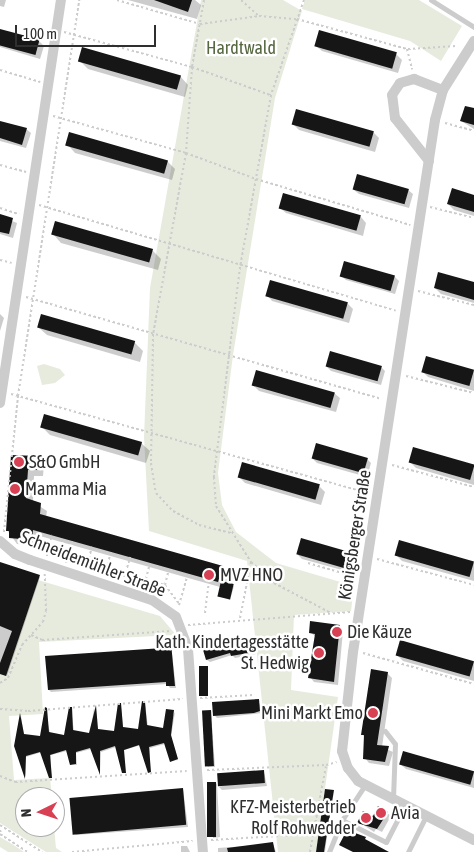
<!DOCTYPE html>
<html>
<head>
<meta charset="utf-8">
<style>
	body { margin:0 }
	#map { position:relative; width:474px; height:852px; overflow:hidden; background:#fff; font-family:"Asap Condensed",sans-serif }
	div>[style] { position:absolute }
	.green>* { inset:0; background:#e6ebde }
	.shadow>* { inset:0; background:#0003 }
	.building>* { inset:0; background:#161616; transform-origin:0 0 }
	.path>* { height:2px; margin-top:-1px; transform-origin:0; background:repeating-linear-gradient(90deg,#ccc 0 2.5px,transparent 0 5px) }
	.lane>* { height:5px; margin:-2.5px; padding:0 2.5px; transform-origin:2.5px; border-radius:2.5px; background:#ccc }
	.street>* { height:10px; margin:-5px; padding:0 5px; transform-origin:5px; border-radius:5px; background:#ccc }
	.dots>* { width:14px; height:14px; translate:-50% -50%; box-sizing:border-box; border:2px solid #fff; border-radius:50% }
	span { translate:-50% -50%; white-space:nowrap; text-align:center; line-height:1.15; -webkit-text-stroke:5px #fff; paint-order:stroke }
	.park-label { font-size:18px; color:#556840 }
	.poi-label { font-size:18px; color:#2f2f2f }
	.left { translate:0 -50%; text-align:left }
	.right { translate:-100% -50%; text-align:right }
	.street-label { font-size:18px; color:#2f2f2f }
	.north { position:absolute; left:15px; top:787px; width:50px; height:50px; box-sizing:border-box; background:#fff; border:1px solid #acacac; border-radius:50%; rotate:266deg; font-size:14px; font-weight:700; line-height:20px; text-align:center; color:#2f2f2f }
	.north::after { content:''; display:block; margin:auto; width:18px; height:22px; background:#d84054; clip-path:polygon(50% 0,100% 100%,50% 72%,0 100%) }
	.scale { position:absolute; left:15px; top:25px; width:141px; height:22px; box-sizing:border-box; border:2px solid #2f2f2f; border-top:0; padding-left:6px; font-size:15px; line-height:18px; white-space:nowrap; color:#2f2f2f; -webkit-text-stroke:4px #fff; paint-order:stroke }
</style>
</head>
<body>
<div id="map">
	<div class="green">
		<div style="clip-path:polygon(201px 0,283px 0,302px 11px,275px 98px,233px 355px,218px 473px,222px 505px,236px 532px,276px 563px,354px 586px,351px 611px,294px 615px,291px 690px,338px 697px,316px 852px,278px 852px,247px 561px,149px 531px,144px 437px,150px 288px)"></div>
		<div style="clip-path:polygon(305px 0,419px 0,462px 26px,441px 61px,410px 41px,302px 9px)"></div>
		<div style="clip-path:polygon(44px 364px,60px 369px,65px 375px,55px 383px,42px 385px,37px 366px)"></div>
		<div style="clip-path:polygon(38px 580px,160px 616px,176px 635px,39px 642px,43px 714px,9px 716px,14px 780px,50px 778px,52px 797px,25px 797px,25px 827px,54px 827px,56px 848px,62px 852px,46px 852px,0 823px,0 674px,6px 676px)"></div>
		<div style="clip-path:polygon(0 837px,12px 844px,24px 852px,8px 852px,0 847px)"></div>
	</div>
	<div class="shadow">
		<div style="clip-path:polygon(0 0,6px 0,4px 7px,0 6px)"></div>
		<div style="clip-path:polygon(128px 0,195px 0,201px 5px,197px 19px)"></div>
		<div style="clip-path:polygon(0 30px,40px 42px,44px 46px,40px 59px,0 47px)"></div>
		<div style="clip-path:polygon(316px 46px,396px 54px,402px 60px,398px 73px,322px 51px)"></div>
		<div style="clip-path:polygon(79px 60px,180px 76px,188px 85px,185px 97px,88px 69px)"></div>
		<div style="clip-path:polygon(474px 109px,474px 129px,461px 121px)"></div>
		<div style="clip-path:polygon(0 122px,26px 129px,31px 133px,26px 148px,0 141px)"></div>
		<div style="clip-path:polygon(293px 124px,373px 132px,379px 138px,375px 152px,299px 130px)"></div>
		<div style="clip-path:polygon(67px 144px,167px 161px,175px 169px,172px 180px,75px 153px)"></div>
		<div style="clip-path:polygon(354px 190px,408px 190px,413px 194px,409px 208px,359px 194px)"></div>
		<div style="clip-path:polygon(284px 194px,361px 217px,366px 223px,363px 236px,286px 213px,280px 208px)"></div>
		<div style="clip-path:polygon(474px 196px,474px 216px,454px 210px,448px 204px)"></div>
		<div style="clip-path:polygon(0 216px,17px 223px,13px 238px,0 234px)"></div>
		<div style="clip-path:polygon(53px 234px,153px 251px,161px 259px,158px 270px,61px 243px)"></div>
		<div style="clip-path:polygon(341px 276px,395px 277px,399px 281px,395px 294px,346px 280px)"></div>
		<div style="clip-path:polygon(474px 283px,474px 303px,441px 294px,435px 288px)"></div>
		<div style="clip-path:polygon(267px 295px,347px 303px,353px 309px,349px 323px,272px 301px)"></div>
		<div style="clip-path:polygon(0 314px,4px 318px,0 331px)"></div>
		<div style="clip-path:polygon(42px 316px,135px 343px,143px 351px,140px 362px,47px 335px,38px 327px)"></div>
		<div style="clip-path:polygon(327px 367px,381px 367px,385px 371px,381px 385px,331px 371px)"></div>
		<div style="clip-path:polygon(474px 371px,474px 391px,428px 377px,423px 372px)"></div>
		<div style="clip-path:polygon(253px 385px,334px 393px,340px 398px,336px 412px,259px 391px)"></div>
		<div style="clip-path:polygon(42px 427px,141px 443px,150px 451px,146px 463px,50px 435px)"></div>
		<div style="clip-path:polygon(12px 457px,37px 457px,44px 464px,43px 476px,34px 476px,33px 502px,47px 511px,46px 517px,223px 567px,229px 573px,226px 584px,234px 586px,230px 600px,219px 596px,220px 587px,40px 536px,38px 546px,17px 544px,7px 530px)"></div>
		<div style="clip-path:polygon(313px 459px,367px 459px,371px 463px,367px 477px,317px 463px)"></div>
		<div style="clip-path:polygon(410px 462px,474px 466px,474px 485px,416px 468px)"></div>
		<div style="clip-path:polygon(239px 477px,319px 486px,325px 492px,321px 505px,245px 483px)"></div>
		<div style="clip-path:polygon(353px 554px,357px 558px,353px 573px,302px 559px,298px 555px)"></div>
		<div style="clip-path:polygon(396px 555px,474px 563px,474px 581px,402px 561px)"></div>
		<div style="clip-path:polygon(0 563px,40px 577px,7px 676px,0 674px)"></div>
		<div style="clip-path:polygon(339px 627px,343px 631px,338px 685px,314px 682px,310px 677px,316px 637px,310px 632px)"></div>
		<div style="clip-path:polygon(250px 639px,256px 654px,235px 658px,232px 655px,210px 662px,207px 660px,203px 644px)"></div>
		<div style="clip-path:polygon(171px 644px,176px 688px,170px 688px,167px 684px,51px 692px,49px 690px)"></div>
		<div style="clip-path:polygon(397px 655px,474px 662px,474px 681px,403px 661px)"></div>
		<div style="clip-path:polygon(387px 673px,392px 678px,382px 747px,393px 752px,389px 766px,369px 763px,365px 758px,365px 738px,362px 734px)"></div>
		<div style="clip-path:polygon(258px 700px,262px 713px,217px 718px,214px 715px)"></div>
		<div style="clip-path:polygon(145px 703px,148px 727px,164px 729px,175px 712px,171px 737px,178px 760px,171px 761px,165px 744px,150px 748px,150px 773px,141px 745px,124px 750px,124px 774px,116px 747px,101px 752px,100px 773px,91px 749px,76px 753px,77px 765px,71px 764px,67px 751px,51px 755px,51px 779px,42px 752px,26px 757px,26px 777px,15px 746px,21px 716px,24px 735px,41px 738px,45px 711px,50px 733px,65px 736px,71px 709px,74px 731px,90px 735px,94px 708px,98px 730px,115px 733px,121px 705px,123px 728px,139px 731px)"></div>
		<div style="clip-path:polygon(211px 712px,215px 767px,208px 767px,207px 766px)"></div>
		<div style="clip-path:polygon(400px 764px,474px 772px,474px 788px,406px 769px)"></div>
		<div style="clip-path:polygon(264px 772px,267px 786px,222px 790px,217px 785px,220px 837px,213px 838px,216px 783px,219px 787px)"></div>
		<div style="clip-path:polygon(183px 789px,188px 827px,76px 835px,73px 832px)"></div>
		<div style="clip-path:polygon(333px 791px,325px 852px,317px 852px)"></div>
		<div style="clip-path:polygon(387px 813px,391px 816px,382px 832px,376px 829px,374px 832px,359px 822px)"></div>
		<div style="clip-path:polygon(273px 844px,276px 852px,218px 852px,218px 848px)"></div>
		<div style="clip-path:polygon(181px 846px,187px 846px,190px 852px,181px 852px)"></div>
	</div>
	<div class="building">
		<div style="clip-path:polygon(154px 0,192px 0,188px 12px)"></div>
		<div style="left:0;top:29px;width:41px;height:16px;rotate:15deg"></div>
		<div style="left:319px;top:30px;width:81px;height:17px;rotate:16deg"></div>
		<div style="left:82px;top:47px;width:103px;height:15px;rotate:16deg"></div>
		<div style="clip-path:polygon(465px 106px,474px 108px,474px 125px,460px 121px)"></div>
		<div style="left:296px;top:109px;width:81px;height:16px;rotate:16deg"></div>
		<div style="clip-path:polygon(0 121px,27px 128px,22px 145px,0 138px)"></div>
		<div style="left:69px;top:132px;width:103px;height:14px;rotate:16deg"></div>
		<div style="left:357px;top:174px;width:54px;height:16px;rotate:16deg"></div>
		<div style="clip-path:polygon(452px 188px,474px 195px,474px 212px,447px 204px)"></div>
		<div style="left:283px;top:193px;width:81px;height:16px;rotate:16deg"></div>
		<div style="clip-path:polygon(0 214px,13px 218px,9px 234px,0 232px)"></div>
		<div style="left:55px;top:221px;width:102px;height:14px;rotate:16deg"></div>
		<div style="left:344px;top:261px;width:53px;height:16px;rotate:16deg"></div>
		<div style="clip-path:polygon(438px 272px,474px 282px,474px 300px,434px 288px)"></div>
		<div style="left:270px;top:280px;width:81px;height:17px;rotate:16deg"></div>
		<div style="left:41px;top:314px;width:98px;height:14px;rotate:16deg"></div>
		<div style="left:330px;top:351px;width:54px;height:16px;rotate:16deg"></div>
		<div style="left:426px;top:356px;width:50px;height:17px;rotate:16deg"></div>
		<div style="left:256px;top:370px;width:82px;height:16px;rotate:16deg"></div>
		<div style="left:44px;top:414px;width:102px;height:14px;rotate:16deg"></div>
		<div style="left:316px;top:443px;width:54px;height:16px;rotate:16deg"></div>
		<div style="left:413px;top:447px;width:64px;height:16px;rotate:16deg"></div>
		<div style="clip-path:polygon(11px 455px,38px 456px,37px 470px,28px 470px,26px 498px,41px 503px,40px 514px,223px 566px,218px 582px,33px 530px,32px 540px,9px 538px,9px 531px,6px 531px)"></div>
		<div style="left:242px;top:462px;width:81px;height:16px;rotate:16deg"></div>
		<div style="left:301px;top:538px;width:54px;height:17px;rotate:16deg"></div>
		<div style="left:399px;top:540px;width:78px;height:16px;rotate:16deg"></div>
		<div style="clip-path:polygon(0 562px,40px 575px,6px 676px,0 674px,0 663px,12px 631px,0 626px)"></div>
		<div style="left:221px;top:581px;width:13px;height:16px;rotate:13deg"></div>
		<div style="clip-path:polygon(310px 621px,340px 625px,334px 682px,308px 678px,315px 634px,309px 633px)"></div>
		<div style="clip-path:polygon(250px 638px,254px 652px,231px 656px,230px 653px,206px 660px,201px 643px)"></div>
		<div style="left:400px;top:640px;width:77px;height:16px;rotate:16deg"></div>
		<div style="clip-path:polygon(163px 643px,171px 643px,175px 686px,166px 686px,166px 682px,48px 690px,45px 656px,163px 648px)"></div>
		<div style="left:199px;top:666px;width:9px;height:30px"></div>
		<div style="clip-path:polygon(371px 669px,388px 672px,377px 745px,389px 746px,385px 762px,363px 759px,364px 735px,361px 735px)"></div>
		<div style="clip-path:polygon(259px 699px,260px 711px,254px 713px,213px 716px,212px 702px)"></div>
		<div style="clip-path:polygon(142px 701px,145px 702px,147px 725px,163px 728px,166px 709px,174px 710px,171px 735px,178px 759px,170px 762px,164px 743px,149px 747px,151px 772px,148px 773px,139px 745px,124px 750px,126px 773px,122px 773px,115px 746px,100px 751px,100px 775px,90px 748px,76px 752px,76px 764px,70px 765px,66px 750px,50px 755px,52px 778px,49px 778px,40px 752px,26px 756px,25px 779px,14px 746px,20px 713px,24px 734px,40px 736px,45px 707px,47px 708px,49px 732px,64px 735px,69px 707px,72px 707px,73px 730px,89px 733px,96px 705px,98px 729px,114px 731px,118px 703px,121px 703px,123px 727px,138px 729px)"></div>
		<div style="left:211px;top:710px;width:56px;height:9px;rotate:87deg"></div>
		<div style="left:403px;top:751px;width:74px;height:14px;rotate:16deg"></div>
		<div style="left:264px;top:770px;width:13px;height:47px;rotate:86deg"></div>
		<div style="left:207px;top:782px;width:9px;height:55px"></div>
		<div style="left:183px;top:788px;width:37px;height:114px;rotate:85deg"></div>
		<div style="clip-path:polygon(325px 789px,334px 790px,324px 852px,316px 852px)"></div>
		<div style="clip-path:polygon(378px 806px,388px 812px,377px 829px,357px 823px,363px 811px,373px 816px)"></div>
		<div style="clip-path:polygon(347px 830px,366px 837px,365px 839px,389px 852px,353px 852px,339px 845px)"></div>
		<div style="clip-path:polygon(273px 842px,275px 852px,228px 852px,227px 848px)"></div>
	</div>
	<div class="path">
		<div style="left:117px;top:0;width:86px;rotate:16.1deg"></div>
		<div style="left:200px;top:24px;width:60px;rotate:-7.7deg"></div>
		<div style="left:204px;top:0;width:68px;rotate:100.2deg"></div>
		<div style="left:192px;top:67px;width:86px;rotate:94deg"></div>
		<div style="left:186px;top:153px;width:184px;rotate:100.3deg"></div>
		<div style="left:153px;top:334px;width:129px;rotate:90.9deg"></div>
		<div style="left:151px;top:463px;width:30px;rotate:81deg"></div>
		<div style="left:156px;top:493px;width:25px;rotate:47deg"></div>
		<div style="left:173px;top:511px;width:30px;rotate:28deg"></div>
		<div style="left:199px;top:525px;width:33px;rotate:14deg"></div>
		<div style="left:241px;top:0;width:24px;rotate:42deg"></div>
		<div style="left:259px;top:16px;width:38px;rotate:5deg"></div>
		<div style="left:297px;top:19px;width:114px;rotate:15.3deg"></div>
		<div style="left:407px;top:49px;width:21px;rotate:76deg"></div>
		<div style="left:304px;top:0;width:101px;rotate:109.2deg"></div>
		<div style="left:271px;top:95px;width:175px;rotate:100.2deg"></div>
		<div style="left:240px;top:267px;width:212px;rotate:97.1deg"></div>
		<div style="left:214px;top:477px;width:29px;rotate:86deg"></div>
		<div style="left:216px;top:506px;width:66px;rotate:58deg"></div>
		<div style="left:251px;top:562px;width:31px;rotate:42deg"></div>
		<div style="left:274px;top:583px;width:64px;rotate:27.8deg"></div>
		<div style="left:64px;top:32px;width:133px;rotate:15.3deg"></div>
		<div style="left:192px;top:67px;width:83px;rotate:19.7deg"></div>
		<div style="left:408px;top:49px;width:48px;rotate:-3.6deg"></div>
		<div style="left:0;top:70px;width:42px;rotate:16.7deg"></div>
		<div style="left:53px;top:116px;width:138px;rotate:15.5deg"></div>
		<div style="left:186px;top:153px;width:75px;rotate:20.4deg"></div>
		<div style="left:256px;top:179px;width:161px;rotate:16.6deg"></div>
		<div style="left:445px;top:123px;width:30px;rotate:15deg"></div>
		<div style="left:0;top:165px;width:27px;rotate:15deg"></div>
		<div style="left:39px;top:205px;width:372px;rotate:16.5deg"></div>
		<div style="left:430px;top:207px;width:45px;rotate:14deg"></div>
		<div style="left:0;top:208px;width:20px;rotate:18deg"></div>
		<div style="left:0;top:260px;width:12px;rotate:14deg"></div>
		<div style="left:418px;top:291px;width:58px;rotate:14deg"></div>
		<div style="left:26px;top:297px;width:370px;rotate:16deg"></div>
		<div style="left:406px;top:376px;width:70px;rotate:14deg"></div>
		<div style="left:11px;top:394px;width:370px;rotate:15.5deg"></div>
		<div style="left:392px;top:465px;width:85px;rotate:15deg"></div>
		<div style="left:4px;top:532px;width:137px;rotate:-84.1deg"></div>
		<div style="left:18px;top:396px;width:401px;rotate:-81.2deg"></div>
		<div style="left:46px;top:554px;width:20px;rotate:-72deg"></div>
		<div style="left:46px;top:555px;width:14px"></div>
		<div style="left:60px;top:555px;width:109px;rotate:15.9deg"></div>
		<div style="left:165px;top:585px;width:25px;rotate:53deg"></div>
		<div style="left:377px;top:559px;width:100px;rotate:15deg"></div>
		<div style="left:66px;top:563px;width:23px;rotate:-75deg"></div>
		<div style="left:308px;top:563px;width:50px;rotate:16.3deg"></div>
		<div style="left:86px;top:568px;width:22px;rotate:-74deg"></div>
		<div style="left:105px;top:574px;width:23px;rotate:-75deg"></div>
		<div style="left:146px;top:579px;width:16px;rotate:-76deg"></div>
		<div style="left:123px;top:582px;width:26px;rotate:-74deg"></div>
		<div style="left:165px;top:585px;width:16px;rotate:-76deg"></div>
		<div style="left:179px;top:605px;width:32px;rotate:-74deg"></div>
		<div style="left:205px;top:613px;width:33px;rotate:-83deg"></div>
		<div style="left:240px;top:618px;width:57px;rotate:-78.9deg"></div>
		<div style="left:188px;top:625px;width:163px;rotate:-4.6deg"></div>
		<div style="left:31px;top:635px;width:12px;rotate:24deg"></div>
		<div style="left:42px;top:640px;width:129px;rotate:-4deg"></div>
		<div style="left:363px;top:653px;width:115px;rotate:15.6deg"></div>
		<div style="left:0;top:683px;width:9px;rotate:-32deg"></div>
		<div style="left:8px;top:678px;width:36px;rotate:-67deg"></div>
		<div style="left:22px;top:645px;width:31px;rotate:-48deg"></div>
		<div style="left:43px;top:622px;width:11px;rotate:-75deg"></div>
		<div style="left:46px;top:611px;width:37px;rotate:-92deg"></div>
		<div style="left:200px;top:698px;width:53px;rotate:-3.2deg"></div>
		<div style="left:0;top:709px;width:28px;rotate:4deg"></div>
		<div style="left:28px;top:711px;width:155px;rotate:-4.4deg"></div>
		<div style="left:207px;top:770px;width:119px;rotate:-2.4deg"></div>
		<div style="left:326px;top:765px;width:11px;rotate:-15deg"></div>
		<div style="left:0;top:776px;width:16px;rotate:22deg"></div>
		<div style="left:15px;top:782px;width:172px;rotate:-3.7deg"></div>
		<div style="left:0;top:825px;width:50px;rotate:32.7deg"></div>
		<div style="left:0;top:830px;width:6px;rotate:72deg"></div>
		<div style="left:0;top:834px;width:33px;rotate:33deg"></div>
		<div style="left:211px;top:840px;width:102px;rotate:-3.4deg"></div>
		<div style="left:72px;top:852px;width:121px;rotate:-5.2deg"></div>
		<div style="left:310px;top:852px;width:87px;rotate:-79.5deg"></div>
	</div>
	<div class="lane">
		<div style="left:431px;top:0;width:51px;rotate:32.1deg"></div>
		<div style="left:385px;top:731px;width:16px;rotate:52deg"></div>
		<div style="left:395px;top:744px;width:55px;rotate:92.1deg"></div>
		<div style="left:342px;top:820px;width:49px;rotate:26.6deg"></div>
		<div style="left:386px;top:842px;width:42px;rotate:-62.8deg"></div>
		<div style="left:329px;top:852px;width:35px;rotate:-68deg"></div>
		<div style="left:342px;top:820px;width:42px;rotate:-56.7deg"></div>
		<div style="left:408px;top:852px;width:40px;rotate:-63.4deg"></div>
	</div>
	<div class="street">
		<div style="left:474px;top:41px;width:58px;rotate:122.3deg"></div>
		<div style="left:443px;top:90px;width:31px;rotate:105deg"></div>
		<div style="left:435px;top:120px;width:538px;rotate:98.76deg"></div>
		<div style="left:353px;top:652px;width:100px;rotate:96.3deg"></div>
		<div style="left:342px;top:751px;width:18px;rotate:71deg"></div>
		<div style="left:348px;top:768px;width:16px;rotate:52deg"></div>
		<div style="left:358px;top:781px;width:130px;rotate:27deg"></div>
		<div style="left:429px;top:161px;width:55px;rotate:-128.3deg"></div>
		<div style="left:395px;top:118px;width:23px;rotate:-97deg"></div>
		<div style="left:392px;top:95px;width:14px;rotate:-56deg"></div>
		<div style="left:400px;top:83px;width:15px;rotate:-16deg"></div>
		<div style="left:414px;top:79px;width:31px;rotate:21deg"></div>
		<div style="left:0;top:403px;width:408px;rotate:-81.4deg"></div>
		<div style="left:0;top:541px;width:20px;rotate:41deg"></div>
		<div style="left:15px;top:554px;width:16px;rotate:22deg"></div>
		<div style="left:30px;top:560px;width:128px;rotate:18.2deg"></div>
		<div style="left:152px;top:600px;width:29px;rotate:35deg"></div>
		<div style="left:176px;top:617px;width:34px;rotate:69deg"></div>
		<div style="left:188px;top:649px;width:204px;rotate:85.8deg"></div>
	</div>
	<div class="dots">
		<div style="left:19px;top:462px;background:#d84054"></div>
		<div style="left:15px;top:489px;background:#d84054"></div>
		<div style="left:209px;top:575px;background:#d84054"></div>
		<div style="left:337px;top:632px;background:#d84054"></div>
		<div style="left:319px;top:653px;background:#d84054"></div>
		<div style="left:373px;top:713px;background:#d84054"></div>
		<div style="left:381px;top:813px;background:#d84054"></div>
		<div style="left:366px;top:818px;background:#d84054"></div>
	</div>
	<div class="park-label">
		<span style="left:241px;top:48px">Hardtwald</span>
	</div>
	<div class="poi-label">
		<span class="left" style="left:29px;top:462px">S&amp;O GmbH</span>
		<span class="left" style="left:25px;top:489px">Mamma Mia</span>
		<span class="left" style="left:220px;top:575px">MVZ HNO</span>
		<span class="left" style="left:347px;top:632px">Die Käuze</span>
		<span class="right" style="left:309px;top:653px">Kath. Kindertagesstätte<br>St. Hedwig</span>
		<span class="right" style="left:363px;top:713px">Mini Markt Emo</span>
		<span class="right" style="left:356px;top:818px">KFZ-Meisterbetrieb<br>Rolf Rohwedder</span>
		<span class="left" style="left:391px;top:813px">Avia</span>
	</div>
	<div class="street-label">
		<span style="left:355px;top:535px;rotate:-81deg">Königsberger Straße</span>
		<span style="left:93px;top:564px;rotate:21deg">Schneidemühler Straße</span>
	</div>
	<div class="north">N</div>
	<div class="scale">100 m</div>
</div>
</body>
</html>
